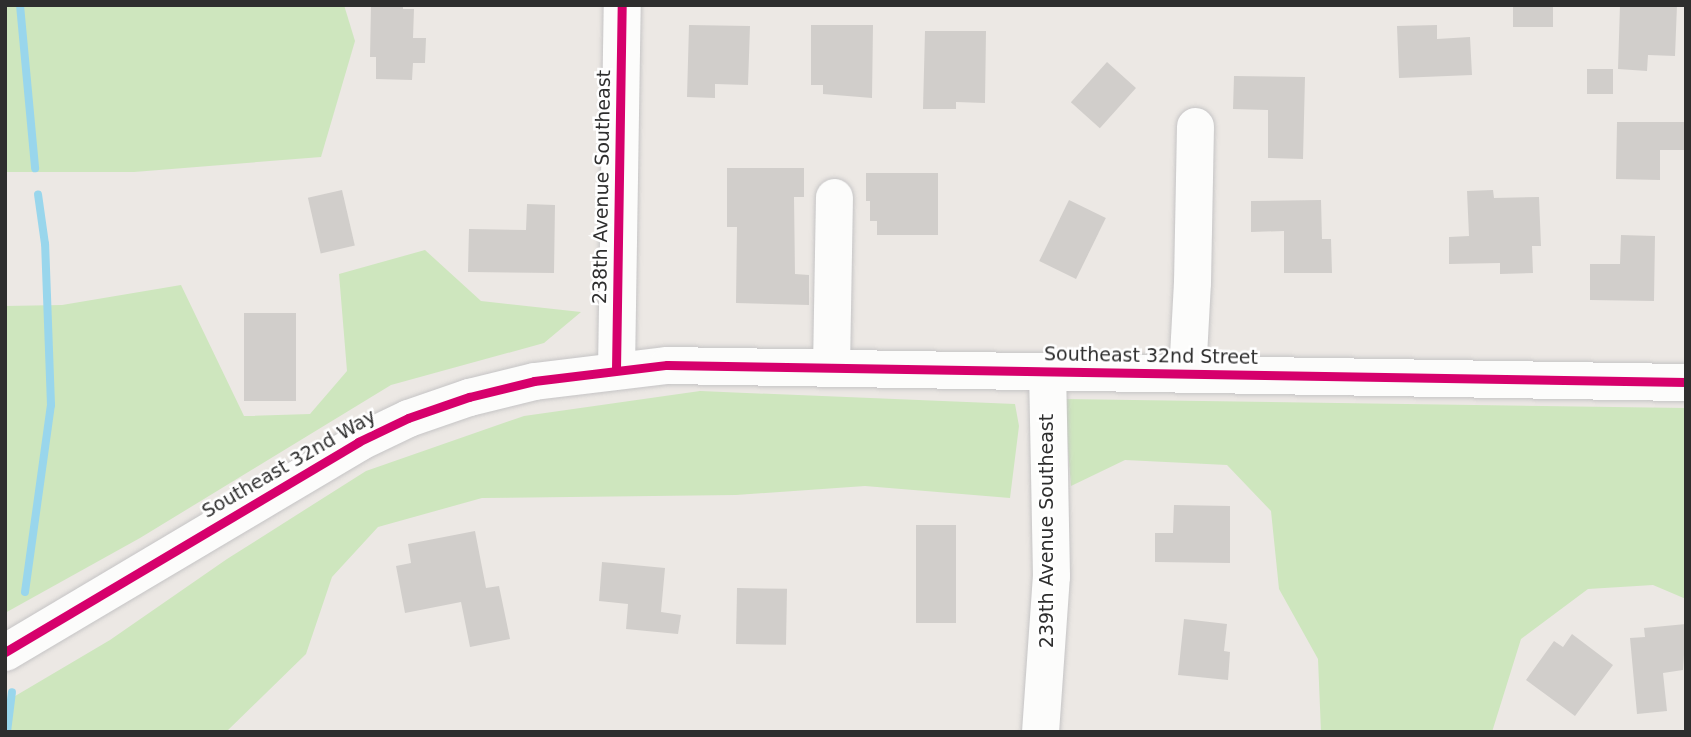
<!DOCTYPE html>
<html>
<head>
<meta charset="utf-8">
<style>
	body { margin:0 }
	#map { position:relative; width:1691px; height:737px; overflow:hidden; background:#ece8e4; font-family:"DejaVu Sans",sans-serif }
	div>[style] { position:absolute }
	.green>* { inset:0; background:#cee6be }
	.stream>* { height:8px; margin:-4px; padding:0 4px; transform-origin:4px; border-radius:4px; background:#99d6ec }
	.building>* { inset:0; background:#d1cecb; transform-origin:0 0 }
	.roads { filter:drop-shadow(0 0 2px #c5c4c5) drop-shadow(0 0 2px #c5c4c5) }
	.minor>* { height:37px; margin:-18.5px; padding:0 18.5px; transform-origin:18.5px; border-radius:18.5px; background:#fcfcfb }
	.cycleway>* { height:9px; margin:-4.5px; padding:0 4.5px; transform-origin:4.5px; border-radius:4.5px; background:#d6006c }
	span { translate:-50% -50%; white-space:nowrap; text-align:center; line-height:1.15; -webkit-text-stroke:5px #fff; paint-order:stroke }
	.street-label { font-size:19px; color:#2e2e2e }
	.frame { position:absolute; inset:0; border:7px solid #2e2e2e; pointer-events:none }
</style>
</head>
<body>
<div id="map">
	<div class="green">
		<div style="clip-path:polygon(5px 5px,344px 5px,355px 41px,321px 157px,134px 172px,5px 172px)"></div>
		<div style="clip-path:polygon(425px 250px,481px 301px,581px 312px,544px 343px,391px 385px,140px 538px,5px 613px,5px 306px,62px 305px,181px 285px,244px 416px,310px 414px,347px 371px,339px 274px)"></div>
		<div style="clip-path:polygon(700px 391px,1015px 404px,1019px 426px,1010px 498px,865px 486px,736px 495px,482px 498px,378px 527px,332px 577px,306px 654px,226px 732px,5px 732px,5px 702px,110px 640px,227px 559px,366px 471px,524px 416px)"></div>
		<div style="clip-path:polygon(1064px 399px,1686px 408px,1686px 599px,1653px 585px,1588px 589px,1521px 639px,1492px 732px,1321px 732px,1318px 659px,1279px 589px,1271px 511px,1227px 465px,1125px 460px,1071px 486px)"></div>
	</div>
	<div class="stream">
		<div style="left:20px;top:5px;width:164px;rotate:84.7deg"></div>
		<div style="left:25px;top:592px;width:189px;rotate:-82.1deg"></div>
		<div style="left:51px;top:405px;width:161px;rotate:-92.1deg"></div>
		<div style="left:45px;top:244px;width:50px;rotate:-98deg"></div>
		<div style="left:7px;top:732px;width:40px;rotate:-82.9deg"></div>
	</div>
	<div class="building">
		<div style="clip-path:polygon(371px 5px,403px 5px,403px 9px,414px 9px,413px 38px,426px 38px,425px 63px,413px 63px,412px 80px,376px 79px,376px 57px,370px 57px)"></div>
		<div style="left:1513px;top:5px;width:40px;height:22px"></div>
		<div style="clip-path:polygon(1620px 5px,1677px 5px,1675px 56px,1648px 55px,1647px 71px,1618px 69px)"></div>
		<div style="clip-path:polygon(689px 25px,750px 26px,748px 85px,715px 84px,715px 98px,687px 97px)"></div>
		<div style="clip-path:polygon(811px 25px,873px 25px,872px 98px,823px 94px,823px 85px,811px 85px)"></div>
		<div style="clip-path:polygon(1437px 25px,1437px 39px,1470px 37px,1472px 75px,1399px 78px,1397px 26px)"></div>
		<div style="clip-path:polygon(925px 31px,986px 31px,985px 103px,956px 102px,956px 109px,923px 109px)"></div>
		<div style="left:1107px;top:62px;width:39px;height:54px;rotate:42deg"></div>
		<div style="left:1587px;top:69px;width:26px;height:25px"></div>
		<div style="clip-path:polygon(1234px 76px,1305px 77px,1303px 159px,1268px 158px,1268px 110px,1233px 109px)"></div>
		<div style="clip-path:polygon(1617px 122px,1686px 122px,1686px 150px,1660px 150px,1660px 180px,1616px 179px)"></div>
		<div style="clip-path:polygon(727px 168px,804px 168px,804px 197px,794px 197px,795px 274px,809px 275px,809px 305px,736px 303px,737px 227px,727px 227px)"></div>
		<div style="clip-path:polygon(866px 173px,938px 173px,938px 235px,877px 235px,877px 221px,870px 221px,870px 201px,866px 201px)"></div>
		<div style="left:342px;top:190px;width:57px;height:35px;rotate:77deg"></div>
		<div style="clip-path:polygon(1493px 190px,1494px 198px,1539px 197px,1541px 246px,1532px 246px,1533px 273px,1500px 274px,1500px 263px,1449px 264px,1449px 237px,1469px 236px,1467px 191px)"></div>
		<div style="left:1069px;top:200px;width:41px;height:68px;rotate:26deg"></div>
		<div style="clip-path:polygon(1321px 200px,1322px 239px,1331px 239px,1332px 273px,1284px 273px,1284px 231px,1251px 232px,1251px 201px)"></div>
		<div style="clip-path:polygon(527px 204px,555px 205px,554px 273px,468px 272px,469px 229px,526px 230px)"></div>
		<div style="clip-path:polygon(1621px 235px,1655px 236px,1654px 301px,1590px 300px,1590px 264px,1620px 264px)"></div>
		<div style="left:244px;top:313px;width:52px;height:88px"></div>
		<div style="clip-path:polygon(1174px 505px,1230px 506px,1230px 563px,1155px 562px,1155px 533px,1173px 533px)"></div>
		<div style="left:916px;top:525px;width:40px;height:98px"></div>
		<div style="clip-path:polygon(475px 531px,486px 588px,499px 586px,510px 639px,470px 647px,461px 602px,405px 613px,396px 566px,411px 563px,408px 544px)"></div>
		<div style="clip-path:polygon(602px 562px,665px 568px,661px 612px,681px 615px,678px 634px,626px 629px,628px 604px,599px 601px)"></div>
		<div style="left:737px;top:588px;width:50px;height:56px;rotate:1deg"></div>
		<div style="clip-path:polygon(1184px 619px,1227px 624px,1224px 651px,1230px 652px,1228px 680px,1178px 675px)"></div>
		<div style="clip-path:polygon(1686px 624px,1683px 670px,1663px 673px,1667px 711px,1637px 714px,1630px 638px,1645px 637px,1644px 628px)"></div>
		<div style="clip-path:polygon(1572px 634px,1613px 665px,1575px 716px,1526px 680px,1554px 641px,1563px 647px)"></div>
	</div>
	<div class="roads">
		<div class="minor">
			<div style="left:831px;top:367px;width:170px;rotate:-89deg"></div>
			<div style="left:616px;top:369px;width:364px;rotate:-89.1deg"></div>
			<div style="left:1187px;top:374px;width:92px;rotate:-86.9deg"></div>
			<div style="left:1192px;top:282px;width:156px;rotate:-88.9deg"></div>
			<div style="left:5px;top:652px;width:411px;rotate:-30.7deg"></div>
			<div style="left:358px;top:442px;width:55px;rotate:-25.6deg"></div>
			<div style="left:408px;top:418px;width:65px;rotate:-19deg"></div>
			<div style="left:469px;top:397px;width:67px;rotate:-13.8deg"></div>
			<div style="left:534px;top:381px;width:134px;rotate:-6.9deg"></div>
			<div style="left:667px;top:365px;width:1019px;rotate:0.96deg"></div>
			<div style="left:1040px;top:732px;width:156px;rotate:-86deg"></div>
			<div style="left:1051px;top:576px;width:205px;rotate:-91.1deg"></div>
		</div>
	</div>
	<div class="cycleway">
		<div style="left:616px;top:369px;width:364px;rotate:-89.1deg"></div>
		<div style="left:5px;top:652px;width:411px;rotate:-30.7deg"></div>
		<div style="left:358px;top:442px;width:55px;rotate:-25.6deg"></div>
		<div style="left:408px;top:418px;width:65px;rotate:-19deg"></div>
		<div style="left:469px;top:397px;width:67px;rotate:-13.8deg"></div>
		<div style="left:534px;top:381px;width:134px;rotate:-6.9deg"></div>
		<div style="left:667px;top:365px;width:1019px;rotate:0.96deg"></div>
	</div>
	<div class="street-label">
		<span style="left:602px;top:187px;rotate:-89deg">238th Avenue Southeast</span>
		<span style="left:1151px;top:356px;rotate:1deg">Southeast 32nd Street</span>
		<span style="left:289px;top:464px;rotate:-30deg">Southeast 32nd Way</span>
		<span style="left:1047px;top:531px;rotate:-90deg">239th Avenue Southeast</span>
	</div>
	<div class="frame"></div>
</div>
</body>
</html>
